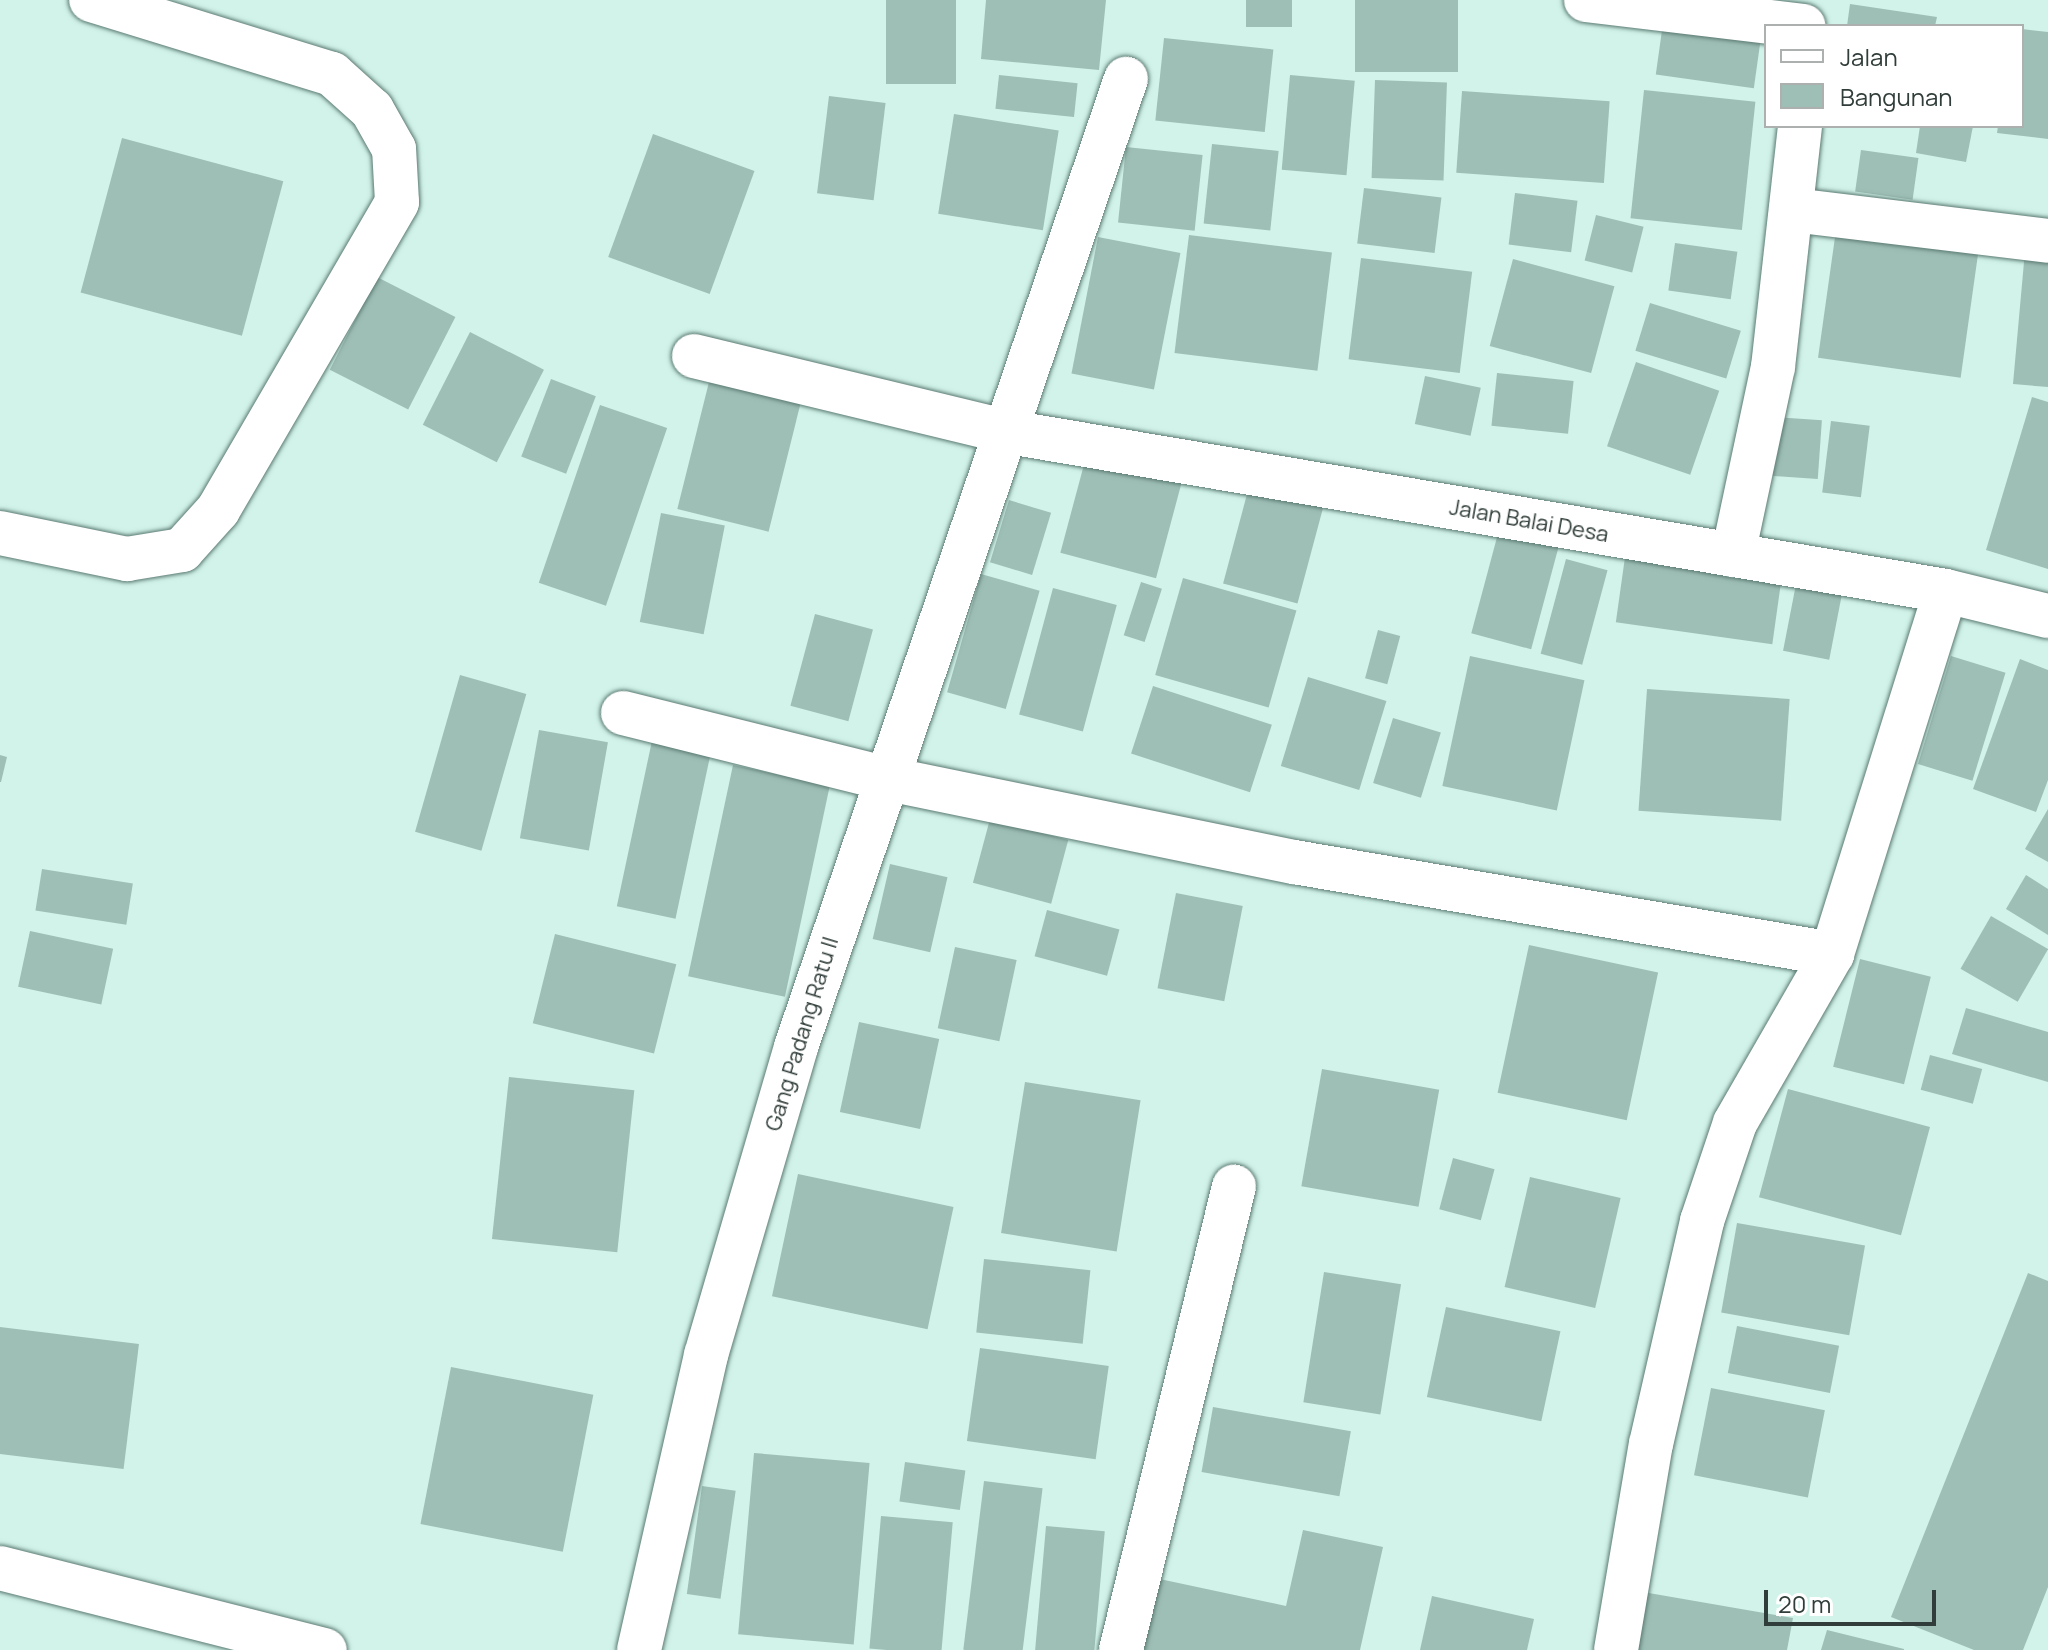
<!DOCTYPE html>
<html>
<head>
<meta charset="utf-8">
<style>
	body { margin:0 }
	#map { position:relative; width:2048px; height:1650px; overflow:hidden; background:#d1f3e9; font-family:Manrope,sans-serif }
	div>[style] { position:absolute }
	.building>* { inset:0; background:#9ebfb6; transform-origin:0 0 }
	.roads { filter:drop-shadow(0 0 2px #5b7a72) drop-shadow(0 0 2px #5b7a72) }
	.minor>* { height:44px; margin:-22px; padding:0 22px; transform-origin:22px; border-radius:22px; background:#fff }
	span { translate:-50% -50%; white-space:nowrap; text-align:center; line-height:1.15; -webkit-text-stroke:6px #fff; paint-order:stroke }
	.street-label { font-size:22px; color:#303d3a }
	.legend { position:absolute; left:1764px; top:24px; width:260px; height:104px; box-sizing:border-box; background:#fff; border:2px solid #acb1b0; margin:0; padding:10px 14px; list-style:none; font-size:24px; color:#303d3a }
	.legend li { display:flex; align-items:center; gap:16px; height:40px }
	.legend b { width:40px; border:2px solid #acb1b0 }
	.scale { position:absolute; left:1764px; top:1590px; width:172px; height:36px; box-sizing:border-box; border:4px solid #303d3a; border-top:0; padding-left:10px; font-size:24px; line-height:28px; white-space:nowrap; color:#303d3a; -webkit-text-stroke:6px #fff; paint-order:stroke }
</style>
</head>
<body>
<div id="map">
	<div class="building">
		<div style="left:886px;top:0;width:70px;height:84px"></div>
		<div style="clip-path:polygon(986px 0,1106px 0,1099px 70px,981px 59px)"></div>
		<div style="left:1246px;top:0;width:46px;height:27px"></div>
		<div style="left:1355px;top:0;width:103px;height:72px"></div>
		<div style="clip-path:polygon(1850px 4px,1937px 17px,1935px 26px,1847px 26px)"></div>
		<div style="left:1664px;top:16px;width:99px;height:59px;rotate:8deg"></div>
		<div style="clip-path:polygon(2022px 29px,2048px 32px,2048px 139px,1997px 133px,1998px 126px,2022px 126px)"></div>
		<div style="left:1164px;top:38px;width:110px;height:83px;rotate:6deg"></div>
		<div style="left:999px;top:75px;width:79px;height:34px;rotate:6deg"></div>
		<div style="left:1290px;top:75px;width:65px;height:95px;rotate:5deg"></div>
		<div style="left:1375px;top:80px;width:72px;height:98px;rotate:2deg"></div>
		<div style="left:1644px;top:90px;width:112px;height:129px;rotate:6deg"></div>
		<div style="left:1462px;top:91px;width:148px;height:82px;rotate:4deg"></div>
		<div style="left:829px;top:96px;width:57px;height:98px;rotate:7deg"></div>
		<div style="left:954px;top:114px;width:106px;height:101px;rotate:9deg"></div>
		<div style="clip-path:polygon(1920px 126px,1973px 126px,1966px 162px,1916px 153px)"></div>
		<div style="left:653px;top:134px;width:108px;height:131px;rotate:20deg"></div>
		<div style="left:122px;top:138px;width:167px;height:160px;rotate:15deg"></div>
		<div style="left:1212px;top:144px;width:67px;height:80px;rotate:6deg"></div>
		<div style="left:1126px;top:147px;width:77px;height:76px;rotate:6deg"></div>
		<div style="left:1861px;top:150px;width:58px;height:42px;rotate:8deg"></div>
		<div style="left:1364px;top:188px;width:78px;height:56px;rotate:7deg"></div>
		<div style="left:1515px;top:193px;width:63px;height:52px;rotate:7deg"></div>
		<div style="left:1596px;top:215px;width:49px;height:47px;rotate:14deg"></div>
		<div style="left:1836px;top:230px;width:144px;height:129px;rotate:8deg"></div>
		<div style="left:1189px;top:235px;width:144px;height:119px;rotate:7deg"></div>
		<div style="left:1098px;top:237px;width:84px;height:139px;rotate:11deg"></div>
		<div style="left:1675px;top:243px;width:63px;height:48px;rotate:8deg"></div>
		<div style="clip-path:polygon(2025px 251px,2048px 253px,2048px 387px,2013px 384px)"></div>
		<div style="left:1361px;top:258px;width:112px;height:102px;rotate:7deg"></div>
		<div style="left:1513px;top:259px;width:105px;height:90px;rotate:15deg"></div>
		<div style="left:377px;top:277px;width:88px;height:104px;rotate:27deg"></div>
		<div style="left:1650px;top:303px;width:95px;height:50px;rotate:17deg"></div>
		<div style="left:470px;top:332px;width:83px;height:104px;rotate:27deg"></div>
		<div style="left:1636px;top:362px;width:88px;height:89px;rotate:19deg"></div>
		<div style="left:1497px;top:373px;width:77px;height:53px;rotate:6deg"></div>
		<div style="left:1425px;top:376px;width:57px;height:49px;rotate:12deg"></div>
		<div style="left:710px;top:378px;width:94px;height:135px;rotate:14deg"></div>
		<div style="left:551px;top:379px;width:48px;height:83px;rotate:21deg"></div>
		<div style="clip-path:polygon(2032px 397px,2048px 402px,2048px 569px,1986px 550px)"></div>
		<div style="left:600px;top:405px;width:71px;height:188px;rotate:19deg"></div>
		<div style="left:1776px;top:417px;width:46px;height:59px;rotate:4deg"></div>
		<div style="left:1831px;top:421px;width:39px;height:72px;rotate:7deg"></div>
		<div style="left:1086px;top:457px;width:99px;height:99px;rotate:15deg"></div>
		<div style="left:1250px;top:483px;width:77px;height:104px;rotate:15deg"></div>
		<div style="left:1009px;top:500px;width:44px;height:65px;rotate:17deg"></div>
		<div style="left:661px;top:513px;width:65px;height:111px;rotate:11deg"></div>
		<div style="left:1500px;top:526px;width:62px;height:111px;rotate:15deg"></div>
		<div style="left:1626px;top:550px;width:158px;height:73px;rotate:8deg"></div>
		<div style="left:1566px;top:559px;width:43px;height:98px;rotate:15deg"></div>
		<div style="left:981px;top:574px;width:61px;height:123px;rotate:16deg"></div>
		<div style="left:1183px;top:578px;width:118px;height:101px;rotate:16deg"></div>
		<div style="left:1797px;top:579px;width:47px;height:73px;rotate:11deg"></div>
		<div style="left:1141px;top:582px;width:22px;height:56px;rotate:18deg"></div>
		<div style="left:1053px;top:588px;width:66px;height:131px;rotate:15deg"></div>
		<div style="left:815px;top:614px;width:60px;height:95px;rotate:15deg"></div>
		<div style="left:1378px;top:630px;width:23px;height:50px;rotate:15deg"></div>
		<div style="left:1470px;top:656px;width:117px;height:133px;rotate:12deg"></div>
		<div style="left:1951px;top:656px;width:57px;height:113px;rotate:17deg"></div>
		<div style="clip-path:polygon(2020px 659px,2048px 670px,2048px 780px,2036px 812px,1973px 789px)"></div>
		<div style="left:460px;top:675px;width:69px;height:163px;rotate:16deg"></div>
		<div style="left:1308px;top:677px;width:82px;height:93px;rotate:17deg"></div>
		<div style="left:1153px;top:686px;width:125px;height:71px;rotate:18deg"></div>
		<div style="left:1647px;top:689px;width:143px;height:122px;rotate:4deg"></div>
		<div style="left:1393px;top:718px;width:50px;height:68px;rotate:17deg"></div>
		<div style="left:539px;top:730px;width:70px;height:110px;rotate:10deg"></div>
		<div style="left:653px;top:736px;width:60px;height:174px;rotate:12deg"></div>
		<div style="clip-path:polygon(0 755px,7px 757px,1px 782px,0 782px)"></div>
		<div style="left:733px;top:765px;width:99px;height:216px;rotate:12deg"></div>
		<div style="clip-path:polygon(2048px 809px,2048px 862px,2025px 849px)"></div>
		<div style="left:990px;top:819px;width:81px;height:66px;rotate:15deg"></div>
		<div style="left:890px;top:864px;width:59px;height:77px;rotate:13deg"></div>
		<div style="left:42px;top:869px;width:92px;height:42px;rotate:9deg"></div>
		<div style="clip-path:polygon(2026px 875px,2048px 889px,2048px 935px,2006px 909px)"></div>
		<div style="left:1176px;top:893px;width:68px;height:97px;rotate:11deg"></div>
		<div style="left:1047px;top:910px;width:75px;height:48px;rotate:15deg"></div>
		<div style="left:1991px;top:916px;width:66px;height:61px;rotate:30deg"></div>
		<div style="left:30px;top:931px;width:85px;height:57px;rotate:12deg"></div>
		<div style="left:555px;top:934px;width:125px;height:92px;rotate:14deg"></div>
		<div style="left:1529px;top:945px;width:132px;height:151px;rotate:12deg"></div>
		<div style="left:955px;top:947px;width:63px;height:83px;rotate:12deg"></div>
		<div style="left:1860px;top:959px;width:73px;height:111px;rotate:14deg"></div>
		<div style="clip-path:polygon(1966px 1008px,2048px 1032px,2048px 1082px,1952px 1054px)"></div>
		<div style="left:859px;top:1022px;width:82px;height:92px;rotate:12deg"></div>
		<div style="left:1930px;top:1055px;width:54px;height:36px;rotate:15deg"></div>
		<div style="left:1322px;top:1069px;width:119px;height:119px;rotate:10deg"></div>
		<div style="left:509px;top:1077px;width:126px;height:163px;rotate:6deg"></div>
		<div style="left:1025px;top:1082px;width:117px;height:153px;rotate:9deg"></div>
		<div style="left:1788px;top:1089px;width:147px;height:112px;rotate:15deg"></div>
		<div style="left:1453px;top:1158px;width:43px;height:53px;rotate:15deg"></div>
		<div style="left:798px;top:1174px;width:159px;height:125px;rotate:12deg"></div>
		<div style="left:1530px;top:1177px;width:93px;height:113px;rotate:13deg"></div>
		<div style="left:1737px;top:1223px;width:130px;height:91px;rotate:10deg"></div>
		<div style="left:984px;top:1259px;width:107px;height:74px;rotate:6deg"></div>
		<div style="left:1324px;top:1272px;width:78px;height:132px;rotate:9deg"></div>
		<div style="clip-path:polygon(2028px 1273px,2048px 1281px,2048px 1587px,2023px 1650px,1974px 1650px,1891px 1617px)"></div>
		<div style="left:1446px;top:1307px;width:117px;height:92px;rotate:12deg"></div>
		<div style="left:1737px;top:1326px;width:104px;height:48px;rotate:11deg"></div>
		<div style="left:0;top:1327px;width:140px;height:126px;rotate:7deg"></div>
		<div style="left:980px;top:1348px;width:130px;height:94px;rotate:8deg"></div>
		<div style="left:451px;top:1367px;width:145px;height:160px;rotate:11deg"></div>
		<div style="left:1711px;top:1388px;width:116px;height:89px;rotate:11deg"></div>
		<div style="left:1213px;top:1407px;width:140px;height:66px;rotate:10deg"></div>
		<div style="left:754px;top:1453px;width:116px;height:182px;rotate:5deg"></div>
		<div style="left:905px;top:1462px;width:61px;height:40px;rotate:8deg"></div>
		<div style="left:984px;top:1481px;width:59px;height:170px;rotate:7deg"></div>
		<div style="left:702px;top:1486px;width:34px;height:109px;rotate:8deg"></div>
		<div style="left:881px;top:1516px;width:72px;height:133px;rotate:5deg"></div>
		<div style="left:1046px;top:1526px;width:59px;height:125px;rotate:5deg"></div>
		<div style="clip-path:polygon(1303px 1530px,1383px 1547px,1360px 1650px,1139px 1650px,1155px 1578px,1286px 1606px)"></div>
		<div style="clip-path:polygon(1643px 1592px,1793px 1618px,1787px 1650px,1633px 1650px)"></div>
		<div style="clip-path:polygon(1432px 1596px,1534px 1619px,1527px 1650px,1420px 1650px)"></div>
		<div style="clip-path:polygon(1827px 1630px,1904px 1649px,1904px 1650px,1821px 1650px)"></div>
	</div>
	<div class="roads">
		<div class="minor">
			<div style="left:1586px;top:0;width:219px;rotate:6.8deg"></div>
			<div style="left:1793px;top:210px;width:257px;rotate:6.9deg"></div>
			<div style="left:694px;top:356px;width:324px;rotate:13.6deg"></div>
			<div style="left:1009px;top:432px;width:950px;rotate:9.63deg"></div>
			<div style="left:1946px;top:591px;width:105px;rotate:13.8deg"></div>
			<div style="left:0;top:533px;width:130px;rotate:11.6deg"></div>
			<div style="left:127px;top:559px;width:56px;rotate:-9.3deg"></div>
			<div style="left:182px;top:550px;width:54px;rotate:-48deg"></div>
			<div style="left:218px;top:510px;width:356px;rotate:-59.8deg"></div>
			<div style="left:397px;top:202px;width:53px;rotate:-93.2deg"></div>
			<div style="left:394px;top:149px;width:45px;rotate:-119.4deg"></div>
			<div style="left:372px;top:110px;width:54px;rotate:-138deg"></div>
			<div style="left:332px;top:74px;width:252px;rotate:-162.9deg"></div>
			<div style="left:1733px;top:555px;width:192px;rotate:-78deg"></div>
			<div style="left:1773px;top:367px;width:243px;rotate:-83.6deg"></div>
			<div style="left:623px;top:713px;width:269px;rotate:14deg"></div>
			<div style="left:884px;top:778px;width:419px;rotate:11.6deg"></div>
			<div style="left:1294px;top:862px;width:546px;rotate:9.7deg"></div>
			<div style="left:0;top:1568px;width:335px;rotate:14.2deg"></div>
			<div style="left:639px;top:1650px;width:303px;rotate:-77.2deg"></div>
			<div style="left:706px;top:1355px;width:321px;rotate:-73.7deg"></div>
			<div style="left:796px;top:1047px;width:1023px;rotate:-71.18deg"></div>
			<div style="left:1121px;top:1650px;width:477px;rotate:-76.3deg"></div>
			<div style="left:1616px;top:1650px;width:209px;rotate:-80.4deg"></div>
			<div style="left:1651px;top:1444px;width:229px;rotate:-77.1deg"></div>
			<div style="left:1702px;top:1221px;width:103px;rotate:-71.4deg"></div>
			<div style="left:1735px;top:1123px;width:195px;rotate:-60.1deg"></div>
			<div style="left:1832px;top:954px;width:380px;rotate:-72.6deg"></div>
		</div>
	</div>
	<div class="street-label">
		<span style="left:1529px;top:521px;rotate:10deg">Jalan Balai Desa</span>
		<span style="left:802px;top:1034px;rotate:-73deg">Gang Padang Ratu II</span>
	</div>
	<ul class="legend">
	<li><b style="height:10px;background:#fff"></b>Jalan</li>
	<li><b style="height:22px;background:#9ebfb6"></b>Bangunan</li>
	</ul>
	<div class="scale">20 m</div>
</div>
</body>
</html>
